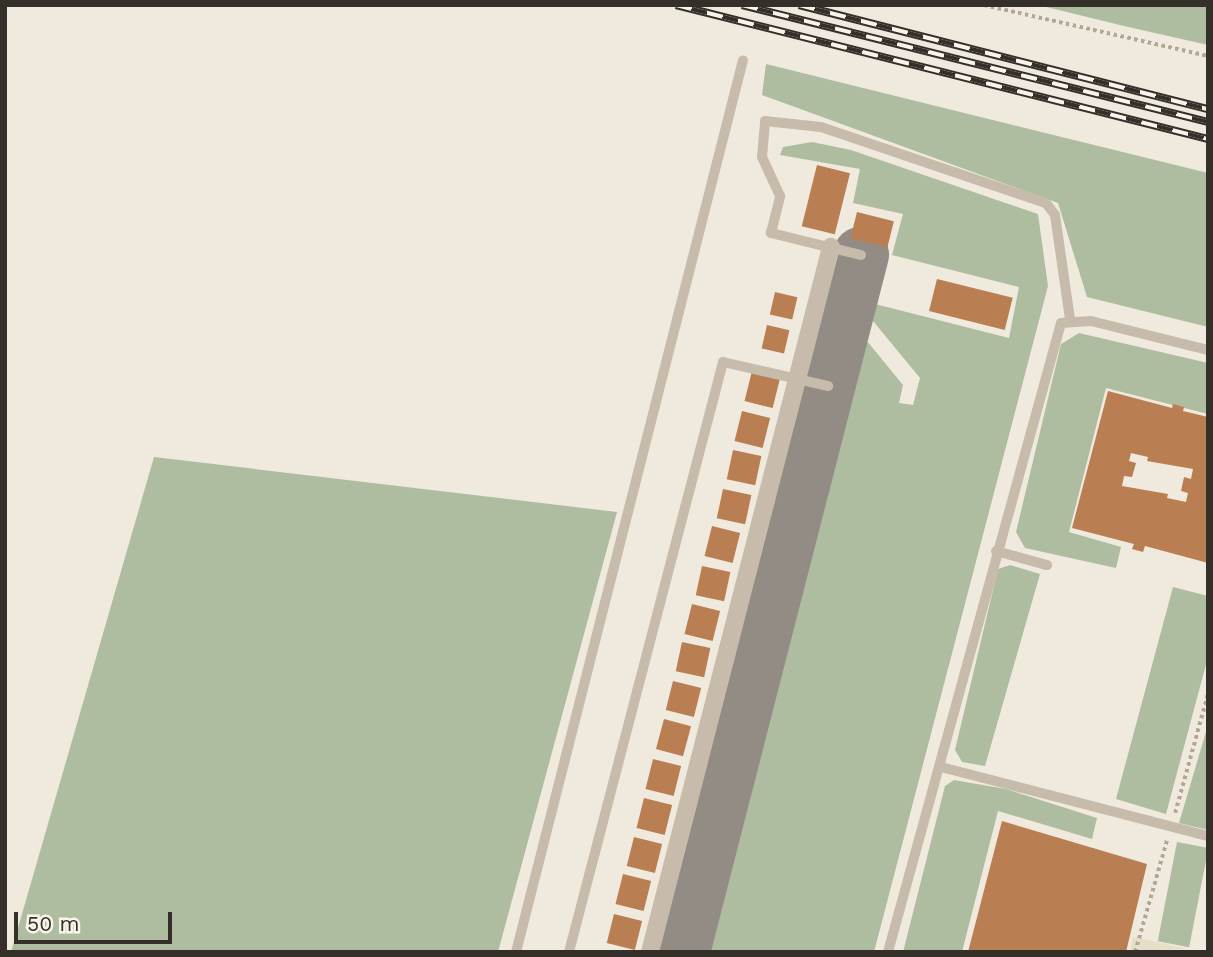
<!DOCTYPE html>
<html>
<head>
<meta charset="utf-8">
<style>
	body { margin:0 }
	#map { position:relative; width:1213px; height:957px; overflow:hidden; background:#f0eade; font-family:"Work Sans",sans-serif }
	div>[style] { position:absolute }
	.green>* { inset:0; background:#aebd9f; transform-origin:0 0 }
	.plaza>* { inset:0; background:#e6dec6 }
	.taxiway>* { height:56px; margin:-28px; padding:0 28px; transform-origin:28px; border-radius:28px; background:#928c84 }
	.building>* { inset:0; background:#b97e52; transform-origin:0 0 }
	.path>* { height:3.5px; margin-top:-1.75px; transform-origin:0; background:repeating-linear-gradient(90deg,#b2a795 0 3.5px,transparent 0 7px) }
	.lane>* { height:10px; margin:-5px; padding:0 5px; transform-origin:5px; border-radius:5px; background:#c7bcab }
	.street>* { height:18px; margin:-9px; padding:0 9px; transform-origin:9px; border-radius:9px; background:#c7bcab }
	.rail>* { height:8px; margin-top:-4px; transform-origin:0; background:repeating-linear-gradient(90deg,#f8f4ea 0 16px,#352f29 0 32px); box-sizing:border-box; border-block:2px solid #352f29 }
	span { translate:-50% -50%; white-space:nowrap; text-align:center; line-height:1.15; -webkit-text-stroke:5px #f8f4ea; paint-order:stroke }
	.frame { position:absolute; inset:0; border:7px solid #352f29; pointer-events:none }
	.scale { position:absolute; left:14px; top:912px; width:158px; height:32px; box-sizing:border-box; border:4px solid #352f29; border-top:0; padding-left:9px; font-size:21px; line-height:24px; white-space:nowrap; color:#352f29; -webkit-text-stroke:5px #f8f4ea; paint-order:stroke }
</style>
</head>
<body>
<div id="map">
	<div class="green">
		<div style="clip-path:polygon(1038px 5px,1208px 5px,1208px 45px,1124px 26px)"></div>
		<div style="clip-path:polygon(766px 64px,1208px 173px,1208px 327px,1087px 297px,1058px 203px,762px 95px)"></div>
		<div style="clip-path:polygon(812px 142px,851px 150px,1038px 214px,1048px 286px,874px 952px,708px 952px,862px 335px,903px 385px,899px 403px,913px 405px,920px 378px,868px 315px,871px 303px,1009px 338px,1019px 287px,892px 255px,903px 214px,853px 203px,860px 169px,780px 155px,783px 147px)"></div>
		<div style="clip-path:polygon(1079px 333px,1208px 363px,1208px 414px,1106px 388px,1069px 532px,1121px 547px,1116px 568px,1025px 548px,1016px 532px,1061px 344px)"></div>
		<div style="clip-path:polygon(154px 457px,617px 512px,498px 952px,11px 952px)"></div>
		<div style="clip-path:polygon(1010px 565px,1040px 574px,985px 766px,962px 762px,955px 750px,998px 569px)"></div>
		<div style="clip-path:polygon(1173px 587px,1208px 596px,1208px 657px,1166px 814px,1116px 799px)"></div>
		<div style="clip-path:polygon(1208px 725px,1208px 830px,1179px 823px)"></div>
		<div style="clip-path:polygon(954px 780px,1006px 789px,1097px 818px,1092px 839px,998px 811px,962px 952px,903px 952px,945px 786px)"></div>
		<div style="left:1177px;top:842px;width:32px;height:101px;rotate:11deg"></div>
	</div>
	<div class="plaza">
		<div style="clip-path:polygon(1133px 937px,1139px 938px,1187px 949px,1130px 952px)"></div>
	</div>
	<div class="taxiway">
		<div style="left:682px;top:952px;width:720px;rotate:-75.6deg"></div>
	</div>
	<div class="building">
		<div style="left:817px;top:165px;width:34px;height:63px;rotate:14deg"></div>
		<div style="left:857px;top:212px;width:38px;height:27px;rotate:14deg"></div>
		<div style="left:937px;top:279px;width:78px;height:33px;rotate:14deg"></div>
		<div style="left:775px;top:292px;width:23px;height:23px;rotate:13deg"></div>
		<div style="left:767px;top:325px;width:23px;height:24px;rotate:13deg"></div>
		<div style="left:752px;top:371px;width:29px;height:31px;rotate:14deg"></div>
		<div style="clip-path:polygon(evenodd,1108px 391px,1172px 408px,1173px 404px,1184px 407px,1183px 411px,1208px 417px,1208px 563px,1145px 546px,1143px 552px,1132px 549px,1134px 544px,1072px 528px,1108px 391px,1131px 453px,1148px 457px,1147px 461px,1193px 469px,1191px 479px,1184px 477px,1181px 491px,1188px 493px,1186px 502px,1167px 498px,1168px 494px,1122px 486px,1124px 476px,1132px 477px,1136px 463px,1129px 461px,1131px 453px)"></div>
		<div style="left:742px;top:411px;width:29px;height:31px;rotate:14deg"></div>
		<div style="left:733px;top:450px;width:29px;height:30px;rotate:12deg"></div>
		<div style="left:723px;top:489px;width:29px;height:30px;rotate:12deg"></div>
		<div style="left:712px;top:526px;width:29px;height:31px;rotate:14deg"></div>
		<div style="left:702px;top:566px;width:29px;height:30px;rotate:12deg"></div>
		<div style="left:692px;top:604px;width:29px;height:31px;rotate:14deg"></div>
		<div style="left:682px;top:642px;width:29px;height:30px;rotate:12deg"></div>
		<div style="left:673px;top:681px;width:29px;height:30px;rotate:14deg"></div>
		<div style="left:664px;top:719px;width:28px;height:31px;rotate:15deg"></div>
		<div style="left:653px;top:759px;width:29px;height:31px;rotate:14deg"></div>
		<div style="left:644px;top:798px;width:29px;height:31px;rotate:14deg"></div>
		<div style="clip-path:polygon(1002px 821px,1147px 864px,1126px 952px,968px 952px)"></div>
		<div style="left:634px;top:837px;width:29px;height:30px;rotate:14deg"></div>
		<div style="left:623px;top:874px;width:29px;height:31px;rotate:14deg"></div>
		<div style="left:614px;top:914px;width:29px;height:30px;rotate:14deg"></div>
	</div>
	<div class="path">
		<div style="left:984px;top:5px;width:230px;rotate:12.8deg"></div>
		<div style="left:1175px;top:813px;width:124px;rotate:-74.6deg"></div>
		<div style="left:1135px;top:952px;width:116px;rotate:-74.1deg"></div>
	</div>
	<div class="lane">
		<div style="left:861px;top:255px;width:93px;rotate:-166.3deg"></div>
		<div style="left:771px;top:233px;width:38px;rotate:-76deg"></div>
		<div style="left:780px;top:196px;width:43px;rotate:-114.8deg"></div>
		<div style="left:762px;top:157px;width:36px;rotate:-85deg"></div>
		<div style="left:765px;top:121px;width:56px;rotate:6.1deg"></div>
		<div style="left:821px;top:127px;width:237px;rotate:18.7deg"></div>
		<div style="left:1046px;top:203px;width:15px;rotate:53deg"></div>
		<div style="left:1055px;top:215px;width:105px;rotate:81.8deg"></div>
		<div style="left:996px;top:551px;width:53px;rotate:15.4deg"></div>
		<div style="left:941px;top:767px;width:276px;rotate:14.5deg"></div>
		<div style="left:516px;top:952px;width:920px;rotate:-75.72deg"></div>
		<div style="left:569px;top:952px;width:610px;rotate:-75.37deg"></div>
		<div style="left:723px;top:362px;width:108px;rotate:12.9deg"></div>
		<div style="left:888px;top:952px;width:652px;rotate:-74.62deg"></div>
		<div style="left:1061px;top:323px;width:30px;rotate:-4deg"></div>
		<div style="left:1091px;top:321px;width:121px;rotate:13.9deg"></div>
	</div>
	<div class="street">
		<div style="left:650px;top:952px;width:728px;rotate:-75.6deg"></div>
	</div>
	<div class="rail">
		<div style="left:676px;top:5px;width:549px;rotate:14.14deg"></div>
		<div style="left:742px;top:5px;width:480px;rotate:14.1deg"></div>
		<div style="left:799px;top:5px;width:422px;rotate:14.3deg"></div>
	</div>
	<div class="frame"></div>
	<div class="scale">50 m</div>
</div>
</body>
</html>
